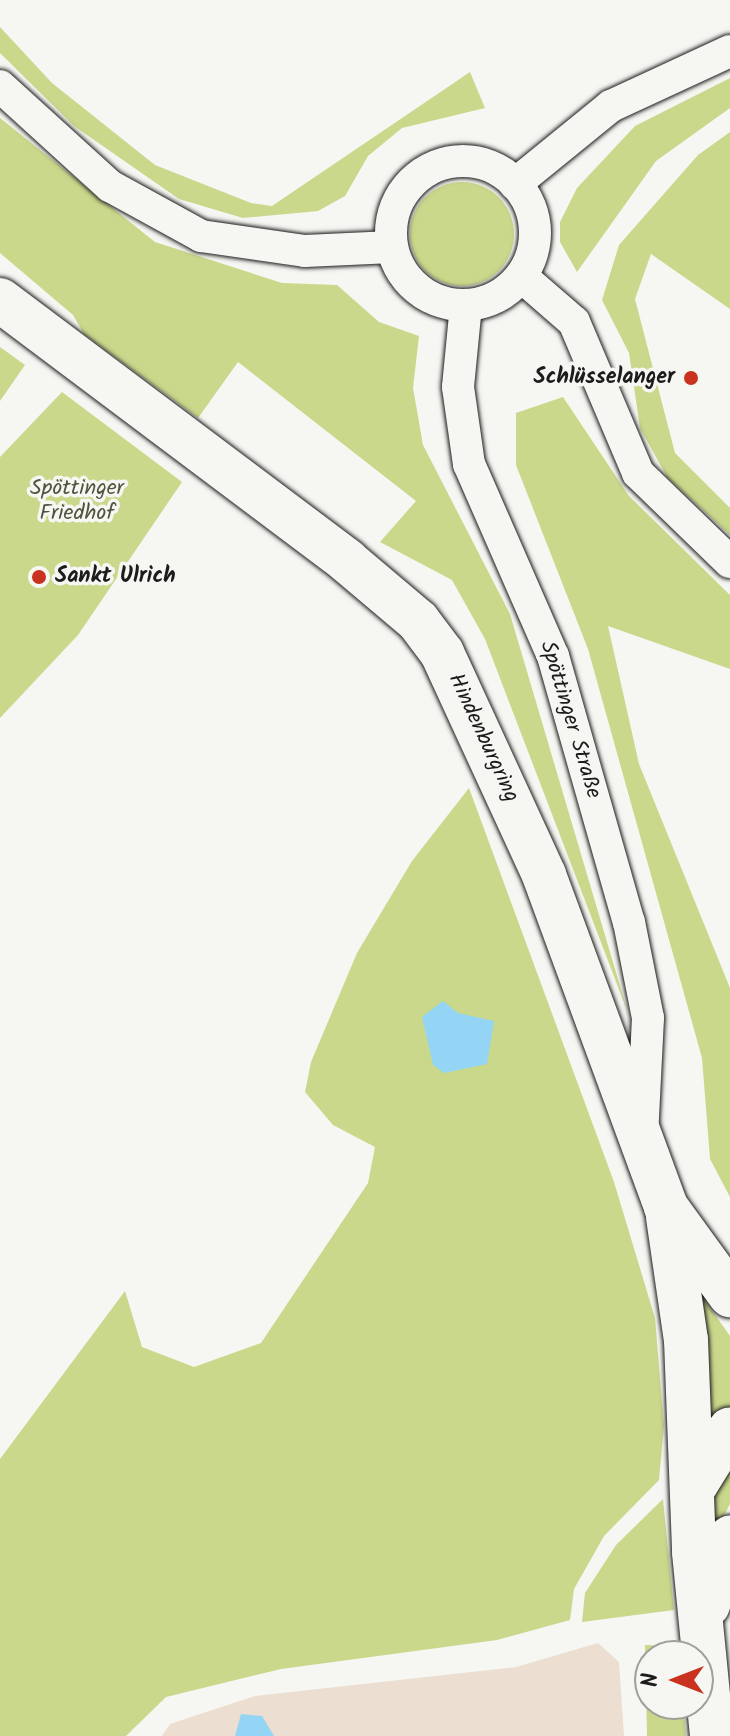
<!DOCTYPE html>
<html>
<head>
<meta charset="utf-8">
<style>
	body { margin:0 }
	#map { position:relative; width:730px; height:1736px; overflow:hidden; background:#f6f6f2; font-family:Kalam,sans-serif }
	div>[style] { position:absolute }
	.built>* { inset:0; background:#ecdfd1 }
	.green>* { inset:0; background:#cad88c }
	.round { border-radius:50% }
	.water>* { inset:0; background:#94d5f5 }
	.roads { filter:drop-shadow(0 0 2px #1c1c1c) drop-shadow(0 0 2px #1c1c1c) }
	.street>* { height:32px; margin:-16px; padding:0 16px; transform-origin:16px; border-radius:16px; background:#f6f6f2 }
	.street>.ring { margin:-16px; padding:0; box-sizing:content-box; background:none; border:32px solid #f6f6f2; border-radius:50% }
	.secondary>* { height:44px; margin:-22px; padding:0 22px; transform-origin:22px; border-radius:22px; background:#f6f6f2 }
	.dots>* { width:22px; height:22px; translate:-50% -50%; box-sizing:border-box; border:4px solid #f6f6f2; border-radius:50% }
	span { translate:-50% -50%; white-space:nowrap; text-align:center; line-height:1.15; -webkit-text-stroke:7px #f6f6f2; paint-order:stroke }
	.poi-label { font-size:22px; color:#1c1c1c; font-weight:700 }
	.right { translate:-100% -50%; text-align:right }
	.left { translate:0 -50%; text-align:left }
	.park-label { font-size:22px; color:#50543e }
	.street-label { font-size:22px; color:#1c1c1c }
	.north { position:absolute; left:634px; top:1640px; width:80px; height:80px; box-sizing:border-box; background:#f6f6f2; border:2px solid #9f9f9c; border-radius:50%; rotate:270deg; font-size:22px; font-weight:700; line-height:32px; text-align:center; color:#1c1c1c }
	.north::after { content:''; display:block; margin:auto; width:28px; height:36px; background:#c8321e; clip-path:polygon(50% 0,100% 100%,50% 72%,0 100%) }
</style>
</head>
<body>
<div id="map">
	<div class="built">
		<div style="clip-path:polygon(598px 1643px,619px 1662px,624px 1736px,162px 1736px,170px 1724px,255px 1696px,516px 1667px)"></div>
	</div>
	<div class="green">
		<div style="clip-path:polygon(0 27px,52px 83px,155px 165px,251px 203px,272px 206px,470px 72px,485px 108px,402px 128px,368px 156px,345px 196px,318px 211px,243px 218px,179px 199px,74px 126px,0 53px)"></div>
		<div style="clip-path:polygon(730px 78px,730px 108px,656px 161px,577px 272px,560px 242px,560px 222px,577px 188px,635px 126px)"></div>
		<div style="clip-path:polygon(0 118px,155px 242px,282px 283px,337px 285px,379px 322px,419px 336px,413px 388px,423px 445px,510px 614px,628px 1013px,485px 639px,452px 580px,380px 542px,416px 501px,238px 362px,198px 418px,84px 334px,73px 315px,0 253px)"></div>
		<div style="clip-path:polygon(730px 132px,730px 309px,651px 254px,635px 299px,675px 453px,730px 508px,730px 535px,667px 477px,640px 428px,629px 353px,602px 300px,619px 245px,698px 155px)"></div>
		<div class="round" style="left:410px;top:182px;width:104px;height:104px"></div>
		<div style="clip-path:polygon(0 347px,25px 365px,0 401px)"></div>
		<div style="clip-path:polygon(62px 392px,182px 482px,78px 635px,0 718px,0 457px)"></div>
		<div style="clip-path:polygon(563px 397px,629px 496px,730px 595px,730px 669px,608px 626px,639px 764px,730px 988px,730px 1197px,710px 1159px,702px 1058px,588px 649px,516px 465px,516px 413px)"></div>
		<div style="clip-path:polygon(469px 788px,614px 1182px,655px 1318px,664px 1426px,659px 1480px,604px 1536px,574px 1589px,570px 1620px,497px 1640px,281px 1669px,166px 1697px,126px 1736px,0 1736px,0 1459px,125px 1291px,142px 1347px,194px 1367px,261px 1343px,368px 1183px,375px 1147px,333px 1125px,305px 1092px,311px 1062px,357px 953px,412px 861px)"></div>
		<div style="clip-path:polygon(699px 1292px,730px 1336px,730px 1412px,710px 1437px)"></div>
		<div style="clip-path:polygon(730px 1465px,730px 1504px,706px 1549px,714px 1496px)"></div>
		<div style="clip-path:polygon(663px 1499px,674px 1610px,582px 1622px,585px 1593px,616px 1545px)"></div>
		<div style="clip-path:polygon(645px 1645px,678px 1646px,679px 1656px,650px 1656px,650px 1704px,683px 1704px,686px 1736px,647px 1736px)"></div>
	</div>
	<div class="water">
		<div style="clip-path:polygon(443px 1001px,458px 1013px,494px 1021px,487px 1064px,444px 1073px,433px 1065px,422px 1017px)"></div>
		<div style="clip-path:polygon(241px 1714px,262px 1716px,274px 1736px,235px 1736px)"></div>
	</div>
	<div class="roads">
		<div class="street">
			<div style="left:0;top:86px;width:149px;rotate:42.3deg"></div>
			<div style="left:110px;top:186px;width:104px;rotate:28.8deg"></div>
			<div style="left:201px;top:236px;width:105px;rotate:8.2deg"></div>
			<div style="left:305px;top:251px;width:87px;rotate:-2.6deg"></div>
			<div class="ring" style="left:391px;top:161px;width:112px;height:112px"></div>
			<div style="left:515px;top:184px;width:124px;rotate:-39.1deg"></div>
			<div style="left:611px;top:106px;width:131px;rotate:-24.8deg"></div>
			<div style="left:521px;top:276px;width:70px;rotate:41deg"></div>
			<div style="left:574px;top:322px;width:164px;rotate:67deg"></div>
			<div style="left:638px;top:473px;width:128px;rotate:44.1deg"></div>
			<div style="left:466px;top:305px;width:82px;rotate:95.6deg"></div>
			<div style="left:458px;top:387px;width:78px;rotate:81.9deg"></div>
			<div style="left:469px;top:464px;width:210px;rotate:66.4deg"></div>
			<div style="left:553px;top:656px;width:277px;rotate:74.1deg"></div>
			<div style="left:629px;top:922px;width:98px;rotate:78.8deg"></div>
			<div style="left:648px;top:1018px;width:117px;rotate:92.9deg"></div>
		</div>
		<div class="secondary">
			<div style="left:0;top:300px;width:434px;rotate:36.9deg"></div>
			<div style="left:347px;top:561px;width:93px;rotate:40.2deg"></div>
			<div style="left:418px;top:621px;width:40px;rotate:53deg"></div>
			<div style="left:442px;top:653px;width:244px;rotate:65.3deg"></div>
			<div style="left:544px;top:875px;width:354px;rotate:69.8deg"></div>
			<div style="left:666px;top:1207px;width:109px;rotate:54deg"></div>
			<div style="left:668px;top:1217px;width:124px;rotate:81.7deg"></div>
			<div style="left:686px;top:1340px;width:212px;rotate:87.8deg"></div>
			<div style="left:694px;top:1552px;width:185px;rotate:84.4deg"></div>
			<div style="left:693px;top:1489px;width:70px;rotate:-58.3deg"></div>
			<div style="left:708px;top:1605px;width:71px;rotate:-71.8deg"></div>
		</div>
	</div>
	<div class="dots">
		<div style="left:691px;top:378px;background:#c8321e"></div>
		<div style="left:39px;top:577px;background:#c8321e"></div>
	</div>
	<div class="poi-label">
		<span class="right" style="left:675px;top:378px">Schlüsselanger</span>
		<span class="left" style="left:55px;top:577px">Sankt Ulrich</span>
	</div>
	<div class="park-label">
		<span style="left:77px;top:501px">Spöttinger<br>Friedhof</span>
	</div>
	<div class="street-label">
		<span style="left:570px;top:720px;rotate:73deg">Spöttinger Straße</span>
		<span style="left:483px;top:738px;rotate:65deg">Hindenburgring</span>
	</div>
	<div class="north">N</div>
</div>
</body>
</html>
